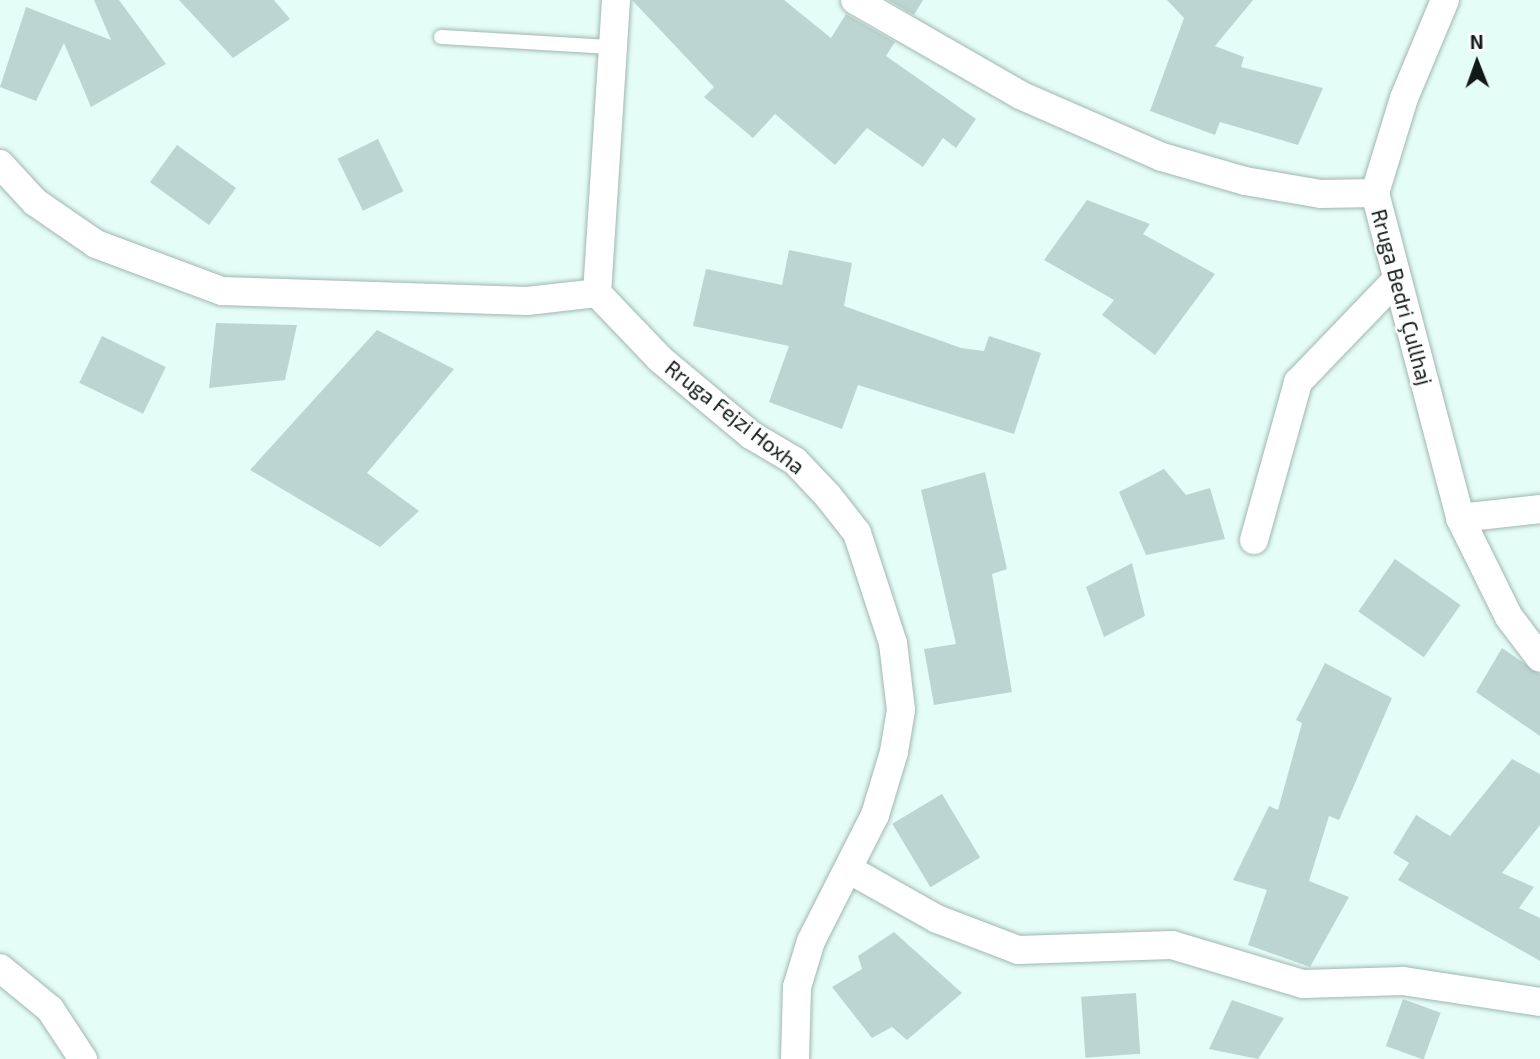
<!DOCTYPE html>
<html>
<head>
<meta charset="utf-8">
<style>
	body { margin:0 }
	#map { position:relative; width:1540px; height:1059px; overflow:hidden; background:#e5fdf7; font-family:"Exo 2",sans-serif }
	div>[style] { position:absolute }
	.building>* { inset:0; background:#bdd5d0; transform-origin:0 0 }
	.roads { filter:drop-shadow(0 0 2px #a0b7b1) drop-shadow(0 0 2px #a0b7b1) }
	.service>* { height:14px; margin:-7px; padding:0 7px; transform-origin:7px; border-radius:7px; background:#fff }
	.minor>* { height:28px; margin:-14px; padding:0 14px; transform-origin:14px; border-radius:14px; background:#fff }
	span { translate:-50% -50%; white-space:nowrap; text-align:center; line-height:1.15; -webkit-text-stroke:5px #fff; paint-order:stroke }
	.street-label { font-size:21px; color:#111918 }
	.north { position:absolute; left:1442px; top:28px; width:70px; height:70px; -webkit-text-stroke:5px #fff; paint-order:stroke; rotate:359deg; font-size:19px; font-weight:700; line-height:28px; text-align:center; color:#111918 }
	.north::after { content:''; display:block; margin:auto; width:24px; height:32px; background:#111918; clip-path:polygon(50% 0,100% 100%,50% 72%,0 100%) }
</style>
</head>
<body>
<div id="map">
	<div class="building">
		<div style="clip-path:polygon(94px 0,119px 0,166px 64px,91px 107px,64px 43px,36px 101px,0 87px,26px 7px,111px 40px)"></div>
		<div style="clip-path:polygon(179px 0,274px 0,290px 19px,233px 58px)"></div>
		<div style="clip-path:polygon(632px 0,784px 0,831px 38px,846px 14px,895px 42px,886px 56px,976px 119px,956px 148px,943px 138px,923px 167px,867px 128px,835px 165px,775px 114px,753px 138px,704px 97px,714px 87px)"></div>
		<div style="clip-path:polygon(888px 0,923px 0,914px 15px)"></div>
		<div style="clip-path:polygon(1167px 0,1253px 0,1215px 46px,1244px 57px,1241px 67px,1323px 88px,1298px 145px,1220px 122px,1215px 135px,1150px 111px,1184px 18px)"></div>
		<div style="left:378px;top:139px;width:58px;height:45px;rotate:64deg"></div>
		<div style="left:177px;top:145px;width:73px;height:46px;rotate:36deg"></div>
		<div style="clip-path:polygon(1087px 200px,1150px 224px,1143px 234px,1215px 274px,1155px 355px,1102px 315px,1114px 300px,1044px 260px)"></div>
		<div style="clip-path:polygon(789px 250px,852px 263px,844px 306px,961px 348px,984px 351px,989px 336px,1041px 353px,1014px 434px,858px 385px,842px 429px,769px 402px,789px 346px,693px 326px,706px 269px,782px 285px)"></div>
		<div style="clip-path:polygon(216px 323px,297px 325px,285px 380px,209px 388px)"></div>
		<div style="clip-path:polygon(377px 330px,454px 369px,367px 473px,419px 511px,380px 547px,250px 470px)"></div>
		<div style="left:102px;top:336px;width:71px;height:52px;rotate:26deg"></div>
		<div style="clip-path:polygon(1164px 469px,1186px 495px,1210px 488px,1225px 539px,1146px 555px,1119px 492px)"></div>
		<div style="clip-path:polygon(985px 472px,1007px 569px,992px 574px,1012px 692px,934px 705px,924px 649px,956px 644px,921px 490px)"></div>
		<div style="left:1395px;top:559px;width:80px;height:64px;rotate:35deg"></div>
		<div style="clip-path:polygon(1132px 563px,1145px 616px,1104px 637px,1086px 587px)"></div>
		<div style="clip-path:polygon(1502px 648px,1540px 674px,1540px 736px,1476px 692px)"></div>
		<div style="clip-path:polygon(1325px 663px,1392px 698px,1339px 820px,1329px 816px,1309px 881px,1349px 897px,1310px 967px,1248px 945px,1267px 890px,1233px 880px,1269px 806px,1278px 810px,1302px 723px,1296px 720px)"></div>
		<div style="clip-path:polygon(1512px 759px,1540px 774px,1540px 825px,1502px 873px,1534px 887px,1519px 908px,1540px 918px,1540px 961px,1398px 880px,1409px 863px,1393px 853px,1416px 815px,1450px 836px)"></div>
		<div style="left:942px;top:794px;width:74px;height:58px;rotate:59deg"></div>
		<div style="clip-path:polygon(894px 932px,962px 993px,907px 1040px,892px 1027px,872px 1038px,832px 987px,862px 969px,858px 956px)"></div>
		<div style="left:1136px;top:993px;width:61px;height:55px;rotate:86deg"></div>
		<div style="left:1403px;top:999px;width:40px;height:50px;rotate:20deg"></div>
		<div style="clip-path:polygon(1232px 1000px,1284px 1018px,1258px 1059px,1209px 1049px)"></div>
	</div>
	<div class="roads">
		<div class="service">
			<div style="left:441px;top:37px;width:170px;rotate:3.4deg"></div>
		</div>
		<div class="minor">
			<div style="left:616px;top:0;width:294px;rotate:93.7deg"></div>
			<div style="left:597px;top:293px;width:91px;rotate:46.3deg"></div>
			<div style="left:660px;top:359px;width:119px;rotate:39.9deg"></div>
			<div style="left:751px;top:435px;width:51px;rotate:30.6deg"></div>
			<div style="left:795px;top:461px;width:48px;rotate:46.7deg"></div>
			<div style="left:828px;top:496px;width:47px;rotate:51.9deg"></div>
			<div style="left:857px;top:533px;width:116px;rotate:71.9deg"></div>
			<div style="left:893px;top:643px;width:67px;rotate:83.2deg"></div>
			<div style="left:901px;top:710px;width:43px;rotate:99.5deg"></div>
			<div style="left:894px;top:752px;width:66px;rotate:106.8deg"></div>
			<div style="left:875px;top:815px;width:141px;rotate:116.9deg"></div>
			<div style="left:811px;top:941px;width:48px;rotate:106.9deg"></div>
			<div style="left:797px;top:987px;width:72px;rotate:91.6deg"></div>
			<div style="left:855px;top:0;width:190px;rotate:29.9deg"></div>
			<div style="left:1020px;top:95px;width:155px;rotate:23.6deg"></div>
			<div style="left:1162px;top:157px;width:86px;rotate:16.1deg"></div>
			<div style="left:1245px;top:181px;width:77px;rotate:9.7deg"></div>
			<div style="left:1321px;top:194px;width:54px;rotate:-1.1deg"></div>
			<div style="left:1445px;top:0;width:106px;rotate:112.7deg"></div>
			<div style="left:1404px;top:98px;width:99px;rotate:107deg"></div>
			<div style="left:1375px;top:193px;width:336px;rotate:75.3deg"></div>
			<div style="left:1460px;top:518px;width:110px;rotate:63.7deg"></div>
			<div style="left:1509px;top:617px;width:51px;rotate:52.9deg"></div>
			<div style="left:0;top:164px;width:52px;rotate:47.4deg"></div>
			<div style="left:35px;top:202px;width:74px;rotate:34.5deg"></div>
			<div style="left:96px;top:244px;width:134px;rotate:20.5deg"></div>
			<div style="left:222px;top:291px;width:305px;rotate:1.9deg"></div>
			<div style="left:527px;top:301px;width:70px;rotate:-6.5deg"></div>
			<div style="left:1460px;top:518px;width:81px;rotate:-6.4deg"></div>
			<div style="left:1254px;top:540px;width:164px;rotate:-74.4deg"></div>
			<div style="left:1298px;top:382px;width:143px;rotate:-46.1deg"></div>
			<div style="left:850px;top:870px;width:100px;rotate:29.4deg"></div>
			<div style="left:937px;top:919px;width:87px;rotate:20.9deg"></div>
			<div style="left:1018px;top:950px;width:154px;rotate:-1.9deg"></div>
			<div style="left:1172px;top:945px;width:137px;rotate:16.6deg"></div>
			<div style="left:1303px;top:984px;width:100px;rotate:-1.7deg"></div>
			<div style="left:1403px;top:981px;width:139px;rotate:8.7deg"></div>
			<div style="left:0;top:968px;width:65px;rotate:39.4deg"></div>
			<div style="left:50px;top:1009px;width:60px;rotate:56.6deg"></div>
		</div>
	</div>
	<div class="street-label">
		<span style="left:1402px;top:297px;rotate:75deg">Rruga Bedri Çullhaj</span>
		<span style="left:735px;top:417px;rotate:38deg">Rruga Fejzi Hoxha</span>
	</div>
	<div class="north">N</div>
</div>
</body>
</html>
